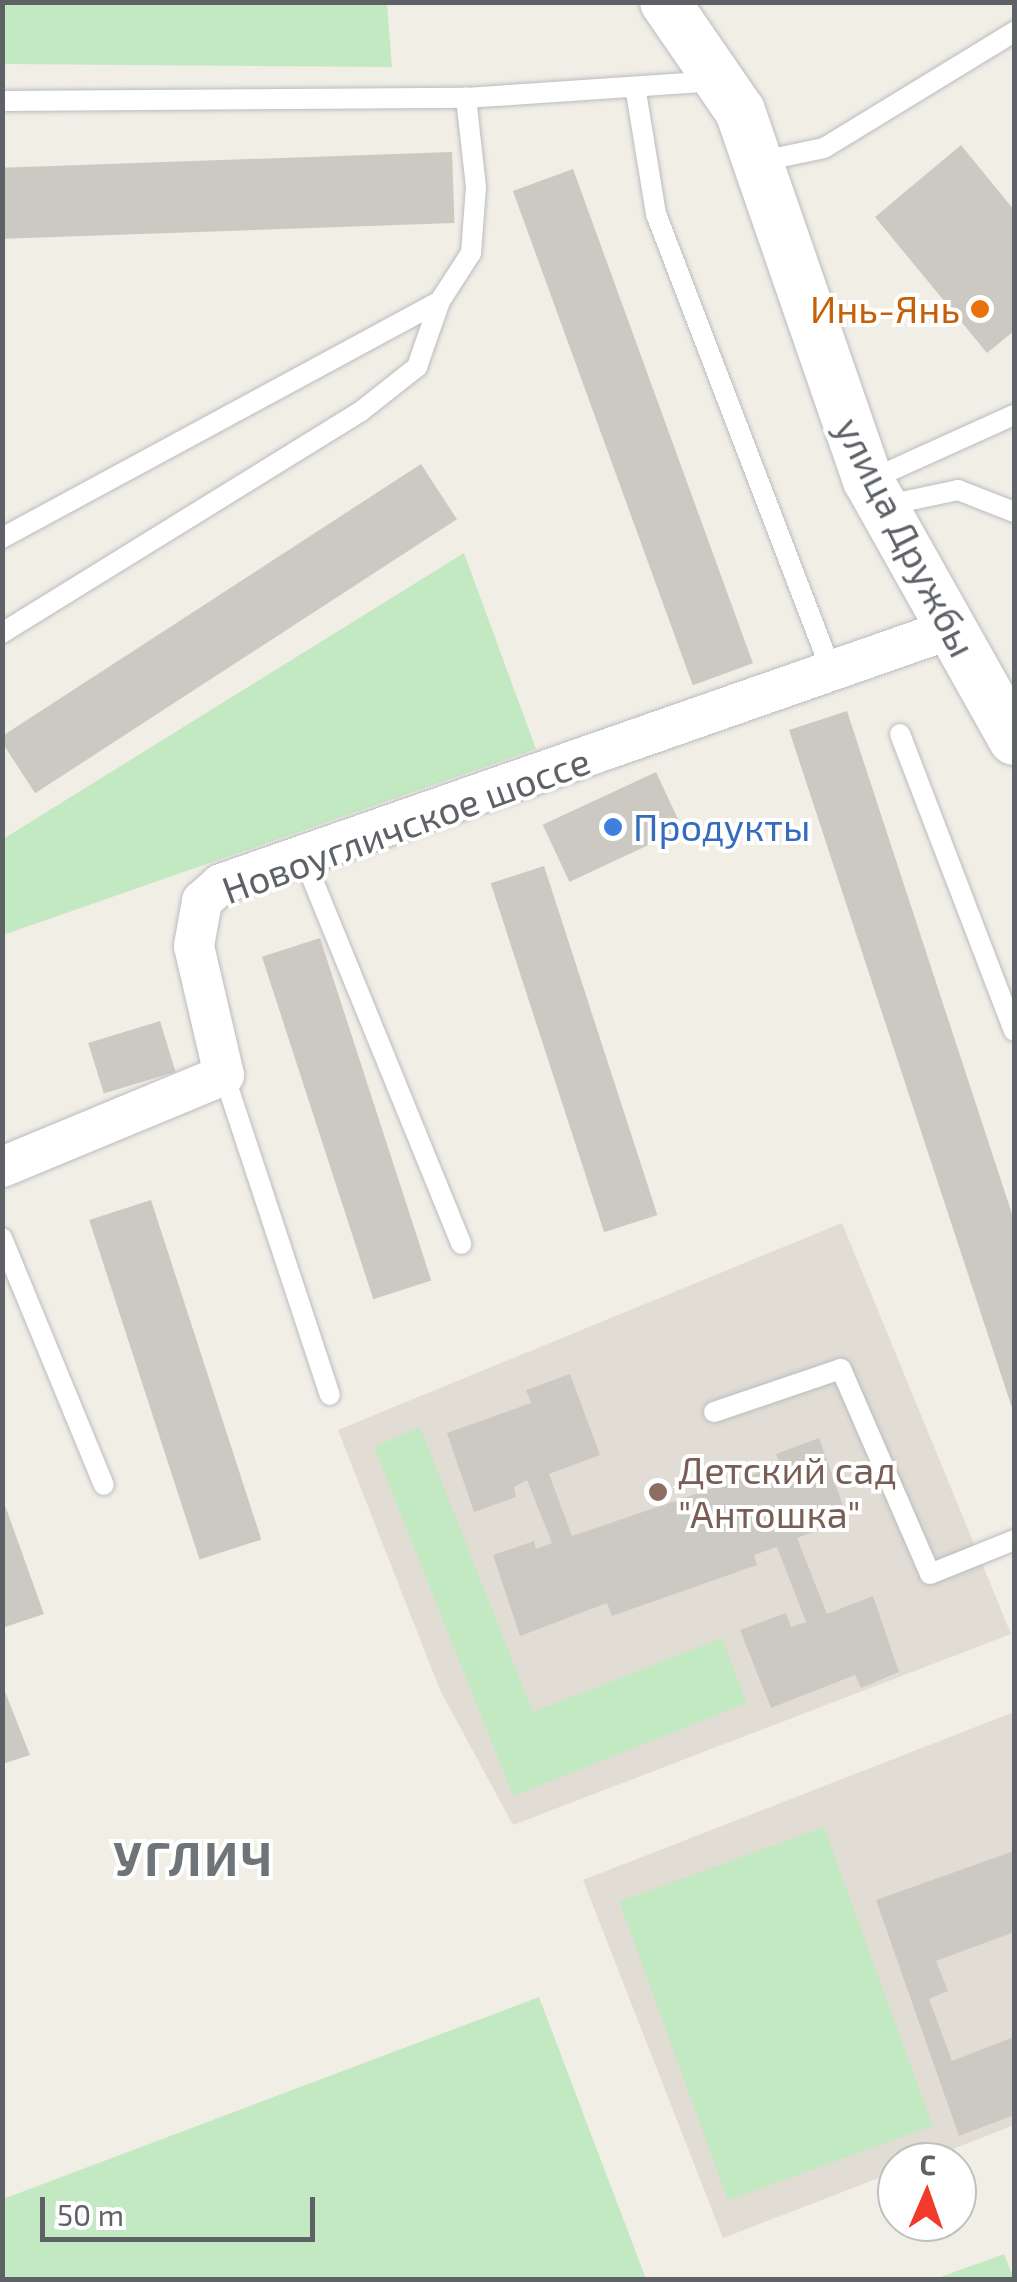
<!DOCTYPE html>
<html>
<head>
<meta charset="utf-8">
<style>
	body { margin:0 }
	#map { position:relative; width:1017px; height:2282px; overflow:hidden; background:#f1eee6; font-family:"Exo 2",sans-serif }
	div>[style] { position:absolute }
	.education>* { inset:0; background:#e1ddd4 }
	.green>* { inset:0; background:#c3e9c2; transform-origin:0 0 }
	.building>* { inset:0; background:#ccc9c3; transform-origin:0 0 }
	.roads { filter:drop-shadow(0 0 2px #b9bcc0) drop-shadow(0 0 2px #b9bcc0) }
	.service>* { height:20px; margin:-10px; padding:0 10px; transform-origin:10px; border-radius:10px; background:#fff }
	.minor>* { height:40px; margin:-20px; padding:0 20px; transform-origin:20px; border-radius:20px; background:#fff }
	.tertiary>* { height:50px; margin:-25px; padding:0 25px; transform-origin:25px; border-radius:25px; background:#fff }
	.dots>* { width:28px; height:28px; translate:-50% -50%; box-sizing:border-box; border:5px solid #fff; border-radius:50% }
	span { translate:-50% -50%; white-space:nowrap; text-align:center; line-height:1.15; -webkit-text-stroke:8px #fff; paint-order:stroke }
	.food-label { font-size:38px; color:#c56008 }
	.right { translate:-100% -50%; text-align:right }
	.street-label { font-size:38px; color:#5e6267 }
	.shop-label { font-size:38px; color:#366cbe }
	.left { translate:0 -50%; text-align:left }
	.education-label { font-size:38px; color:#785e54 }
	.district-label { font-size:48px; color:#6f7479; font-weight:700; letter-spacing:2.5px }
	.frame { position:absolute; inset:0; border:5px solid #5e6267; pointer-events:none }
	.north { position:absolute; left:877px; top:2142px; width:100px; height:100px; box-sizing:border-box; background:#fff; border:2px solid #bfc0c2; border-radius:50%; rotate:2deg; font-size:28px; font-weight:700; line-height:40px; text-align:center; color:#5e6267 }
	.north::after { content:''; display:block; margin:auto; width:35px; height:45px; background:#f1392c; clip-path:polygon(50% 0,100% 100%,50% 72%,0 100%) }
	.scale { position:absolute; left:40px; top:2197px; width:275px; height:45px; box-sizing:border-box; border:5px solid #5e6267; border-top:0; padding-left:12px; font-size:30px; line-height:35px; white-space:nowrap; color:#5e6267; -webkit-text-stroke:8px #fff; paint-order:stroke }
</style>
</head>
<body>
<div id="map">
	<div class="education">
		<div style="clip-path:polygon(842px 1223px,1011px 1634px,513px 1825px,440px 1690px,338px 1430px)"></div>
		<div style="clip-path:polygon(1014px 1712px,1014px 2125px,920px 2162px,897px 2162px,897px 2171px,723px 2238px,583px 1880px)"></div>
	</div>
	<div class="green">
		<div style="clip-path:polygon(3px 2px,433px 2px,433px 3px,387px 3px,392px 67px,3px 64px)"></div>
		<div style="clip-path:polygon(464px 553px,536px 749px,3px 935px,3px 839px)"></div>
		<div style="clip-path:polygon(420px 1427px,533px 1712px,722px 1638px,747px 1703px,513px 1796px,374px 1447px)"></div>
		<div style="left:824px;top:1827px;width:318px;height:218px;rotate:70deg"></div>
		<div style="clip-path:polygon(539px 1997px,646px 2279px,3px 2279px,3px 2199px)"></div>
		<div style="clip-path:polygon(1004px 2254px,1014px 2279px,935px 2279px)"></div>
	</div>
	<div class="building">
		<div style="clip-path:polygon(961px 145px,1014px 210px,1014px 331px,987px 353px,875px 217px)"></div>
		<div style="left:452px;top:152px;width:71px;height:450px;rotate:88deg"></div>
		<div style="left:573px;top:169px;width:526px;height:64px;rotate:70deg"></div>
		<div style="left:421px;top:464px;width:66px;height:503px;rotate:57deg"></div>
		<div style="clip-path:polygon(847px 711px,1014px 1220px,1014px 1414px,789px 730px)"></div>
		<div style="left:656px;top:772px;width:63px;height:125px;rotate:65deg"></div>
		<div style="left:544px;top:866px;width:367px;height:56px;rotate:72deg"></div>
		<div style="left:320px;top:938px;width:360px;height:61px;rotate:72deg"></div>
		<div style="left:160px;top:1021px;width:53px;height:75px;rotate:73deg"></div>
		<div style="left:151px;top:1200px;width:357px;height:65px;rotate:72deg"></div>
		<div style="clip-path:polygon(570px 1374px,600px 1455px,549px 1474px,572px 1536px,781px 1465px,776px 1454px,819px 1438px,848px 1519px,797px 1538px,827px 1614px,873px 1596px,899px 1672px,861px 1688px,855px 1675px,771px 1708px,740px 1630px,786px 1613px,791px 1627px,806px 1622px,777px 1547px,754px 1555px,757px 1565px,612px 1616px,607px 1603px,520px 1636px,493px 1555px,534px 1541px,536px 1549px,552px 1543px,527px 1480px,514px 1487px,516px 1497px,474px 1512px,447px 1433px,531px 1403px,526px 1390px)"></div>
		<div style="clip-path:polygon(2px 1497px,44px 1614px,2px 1628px)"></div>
		<div style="clip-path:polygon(2px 1684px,30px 1755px,2px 1764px)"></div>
		<div style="clip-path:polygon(1014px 1851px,1014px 1932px,936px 1961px,948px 1991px,929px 1999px,952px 2061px,1014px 2037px,1014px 2115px,959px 2136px,876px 1900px)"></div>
	</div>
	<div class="roads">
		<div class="service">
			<div style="left:636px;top:92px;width:124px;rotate:80.7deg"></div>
			<div style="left:656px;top:214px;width:494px;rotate:69deg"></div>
			<div style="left:2px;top:101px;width:464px;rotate:-0.4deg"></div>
			<div style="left:466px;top:98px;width:251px;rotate:-3.9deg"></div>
			<div style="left:762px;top:161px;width:63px;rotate:-11.8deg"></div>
			<div style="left:824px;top:148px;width:223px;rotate:-31.4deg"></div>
			<div style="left:870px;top:480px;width:158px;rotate:-24.3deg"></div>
			<div style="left:883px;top:506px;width:77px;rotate:-12deg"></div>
			<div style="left:958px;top:490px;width:60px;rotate:21.4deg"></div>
			<div style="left:2px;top:538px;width:498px;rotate:-28.4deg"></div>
			<div style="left:440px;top:301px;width:57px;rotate:-57.1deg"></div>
			<div style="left:471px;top:253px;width:66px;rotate:-85.7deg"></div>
			<div style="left:476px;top:187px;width:90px;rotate:-96.4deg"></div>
			<div style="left:2px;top:633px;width:421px;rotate:-31.7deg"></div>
			<div style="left:360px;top:412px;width:73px;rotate:-38.3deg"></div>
			<div style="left:417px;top:367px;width:70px;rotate:-70.8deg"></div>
			<div style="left:900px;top:734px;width:318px;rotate:69deg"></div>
			<div style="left:303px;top:856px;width:419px;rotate:67.8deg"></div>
			<div style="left:224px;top:1075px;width:337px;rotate:71.7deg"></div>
			<div style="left:2px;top:1238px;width:267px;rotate:67.6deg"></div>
			<div style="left:714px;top:1412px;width:134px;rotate:-18.7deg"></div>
			<div style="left:841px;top:1369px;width:223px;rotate:66.5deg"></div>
			<div style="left:930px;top:1574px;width:91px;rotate:-22deg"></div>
		</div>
		<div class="minor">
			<div style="left:2px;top:1167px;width:240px;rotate:-22.5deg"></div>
			<div style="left:224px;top:1075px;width:132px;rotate:-103.1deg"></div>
			<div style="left:194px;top:946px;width:46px;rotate:-79.9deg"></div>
			<div style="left:202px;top:901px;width:25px;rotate:-42deg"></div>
			<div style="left:221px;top:884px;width:770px;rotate:-19.26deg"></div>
		</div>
		<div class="tertiary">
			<div style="left:665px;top:2px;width:132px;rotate:55.5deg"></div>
			<div style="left:740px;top:111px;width:391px;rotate:70.9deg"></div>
			<div style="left:868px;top:480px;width:298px;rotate:60.7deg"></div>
		</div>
	</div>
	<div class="dots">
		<div style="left:980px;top:309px;background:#e8710a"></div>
		<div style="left:613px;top:827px;background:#3f7fe0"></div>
		<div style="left:658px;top:1492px;background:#8d6e63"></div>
	</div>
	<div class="food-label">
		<span class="right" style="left:960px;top:309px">Инь-Янь</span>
	</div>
	<div class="street-label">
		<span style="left:906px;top:537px;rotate:63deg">улица Дружбы</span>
		<span style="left:406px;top:825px;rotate:-20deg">Новоугличское шоссе</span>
	</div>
	<div class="shop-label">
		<span class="left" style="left:633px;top:827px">Продукты</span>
	</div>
	<div class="education-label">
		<span class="left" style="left:678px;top:1492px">Детский сад<br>"Антошка"</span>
	</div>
	<div class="district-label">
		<span style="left:194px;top:1858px">УГЛИЧ</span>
	</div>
	<div class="frame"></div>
	<div class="north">С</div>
	<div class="scale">50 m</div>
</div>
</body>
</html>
